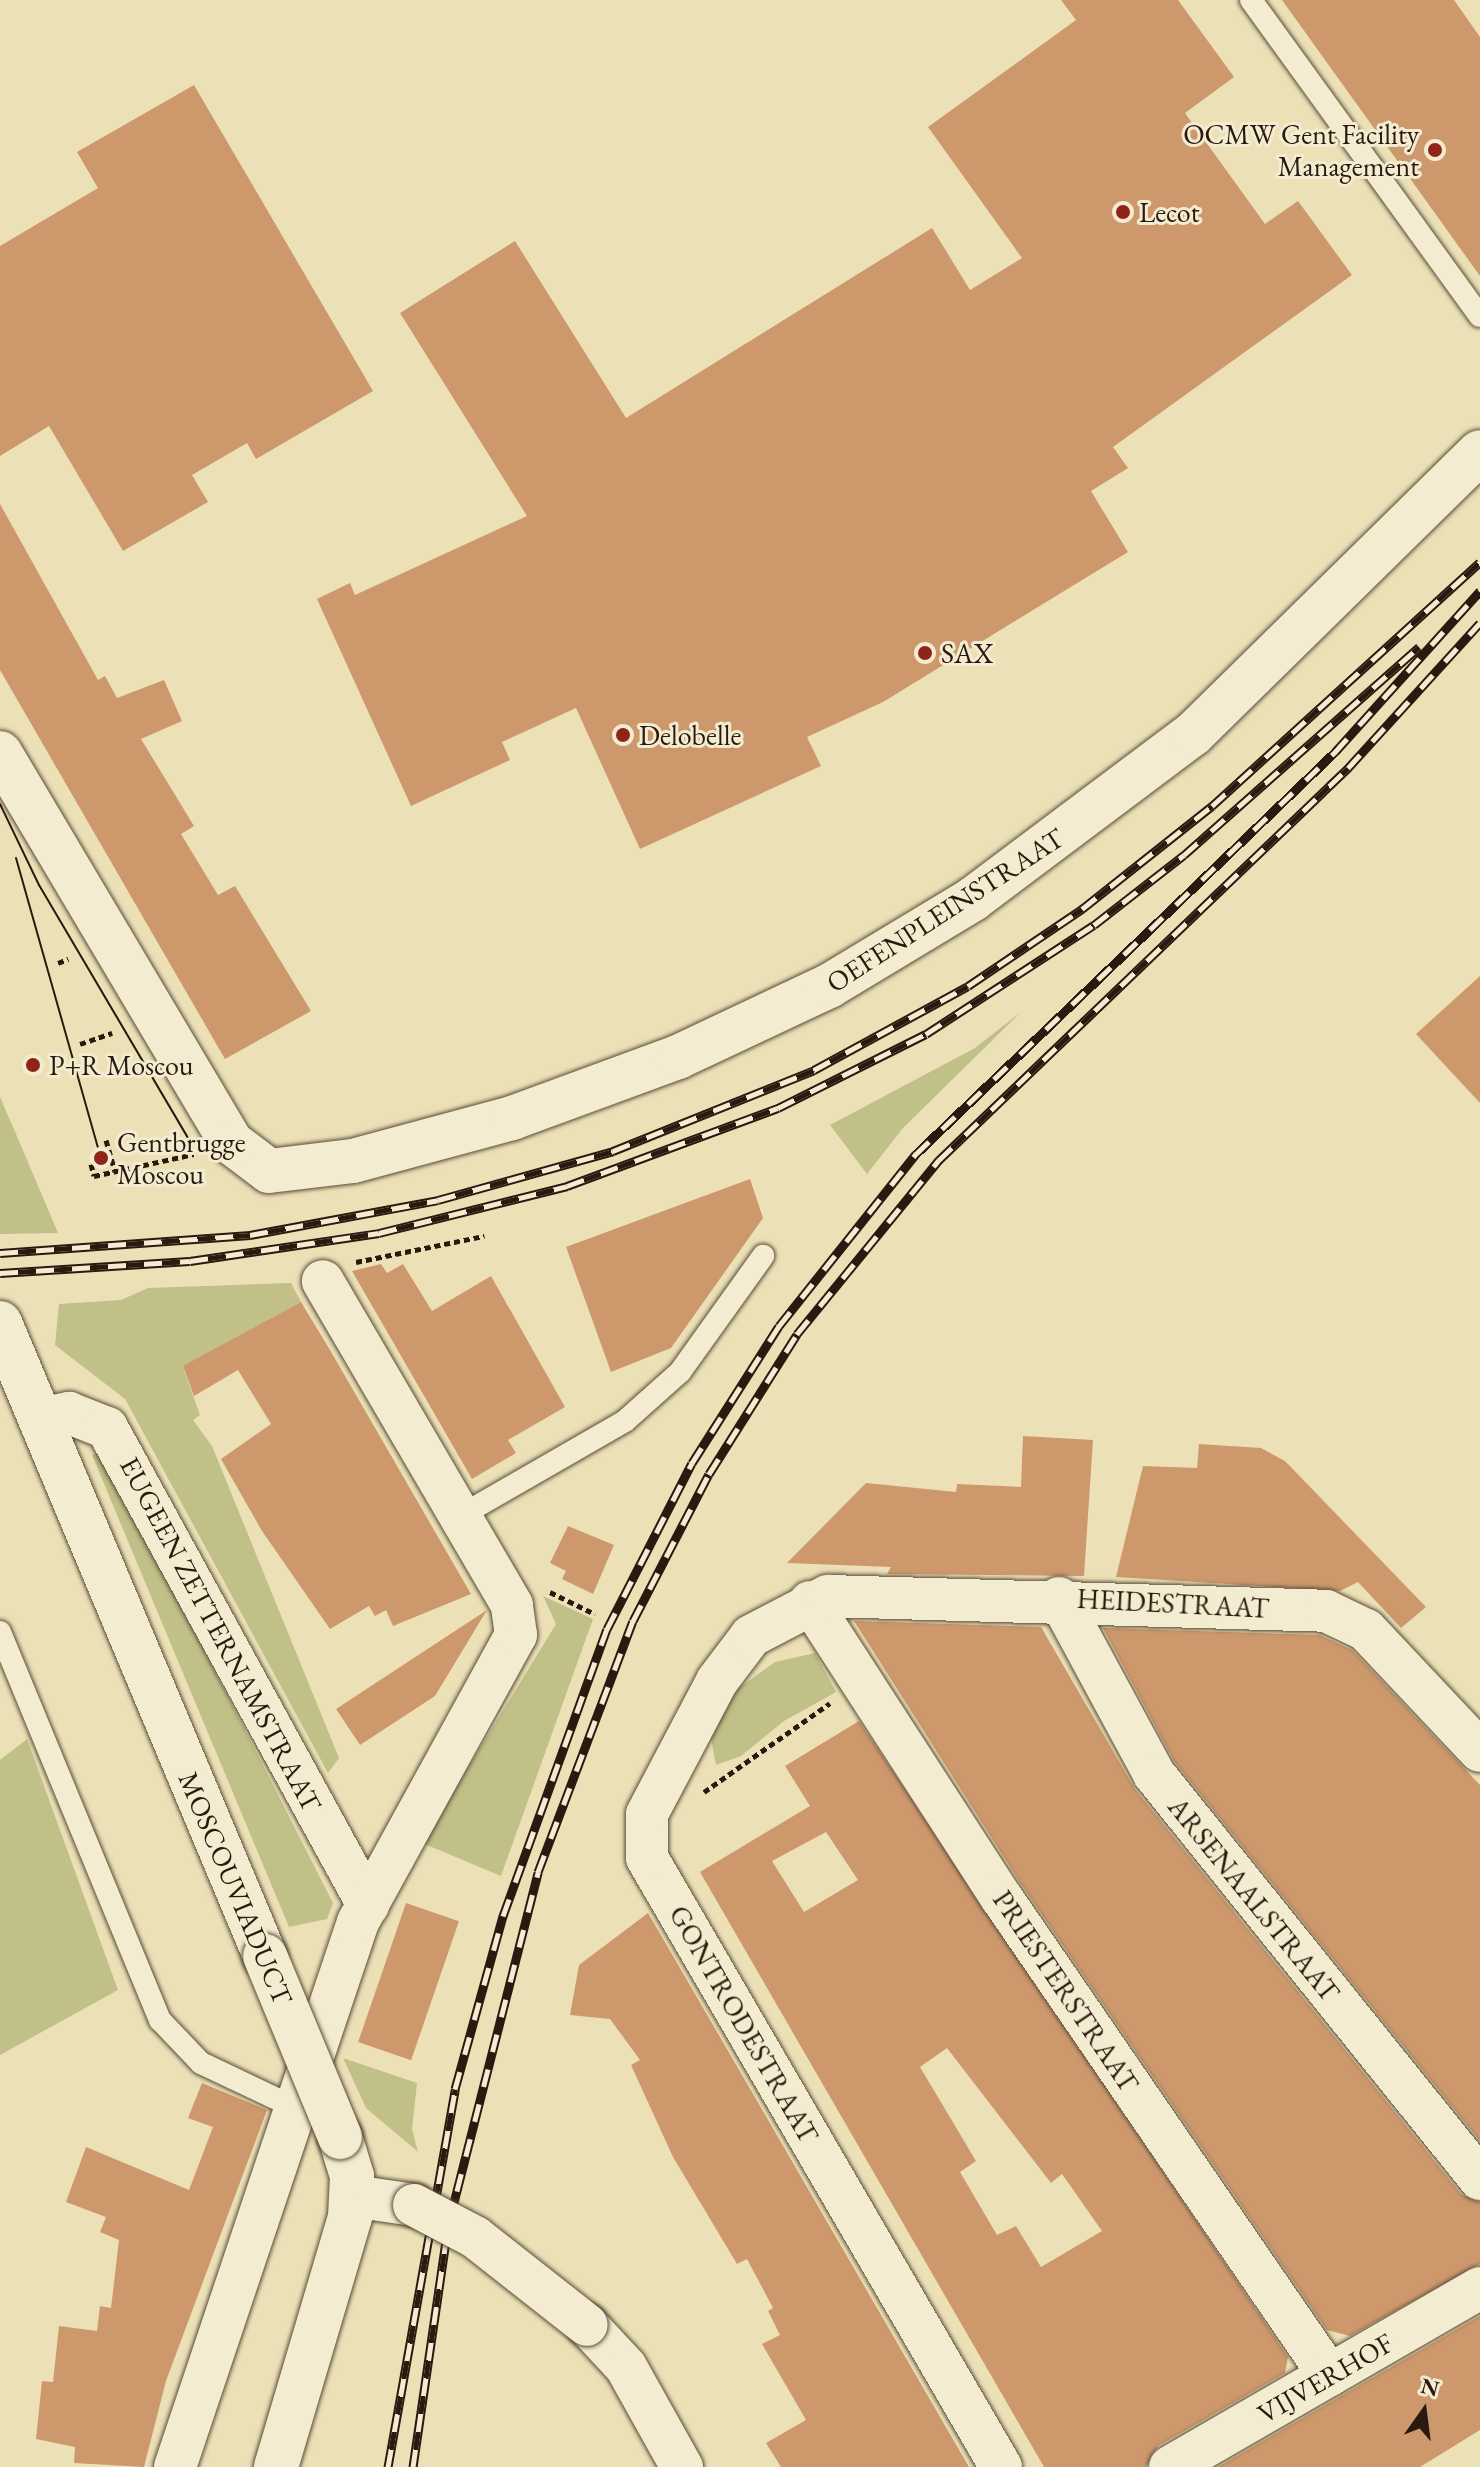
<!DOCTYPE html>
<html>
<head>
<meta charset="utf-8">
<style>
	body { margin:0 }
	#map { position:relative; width:1480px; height:2467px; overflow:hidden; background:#ece1b6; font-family:"EB Garamond",serif }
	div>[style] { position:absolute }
	.green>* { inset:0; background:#c0c088 }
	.building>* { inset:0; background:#ce986d; transform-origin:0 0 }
	.path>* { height:5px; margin-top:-2.5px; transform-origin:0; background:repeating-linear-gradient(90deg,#2a190f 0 6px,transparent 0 10px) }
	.roads { filter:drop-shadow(0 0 2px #5a4b39) drop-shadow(0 0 2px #5a4b39) }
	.lane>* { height:22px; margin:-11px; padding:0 11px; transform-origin:11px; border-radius:11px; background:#f3ecd0 }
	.street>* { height:42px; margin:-21px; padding:0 21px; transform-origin:21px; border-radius:21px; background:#f3ecd0 }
	.secondary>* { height:44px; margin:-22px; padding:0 22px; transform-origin:22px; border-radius:22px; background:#f3ecd0 }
	.tram>* { height:2px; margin:-1px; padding:0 1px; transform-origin:1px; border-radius:1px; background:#2a190f }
	.rail>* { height:9px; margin-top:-4.5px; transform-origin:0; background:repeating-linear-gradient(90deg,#f3ecd0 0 18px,#2a190f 0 36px); box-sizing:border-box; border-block:2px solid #2a190f }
	.bridges { filter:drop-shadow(0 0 2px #5a4b39) drop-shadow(0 0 2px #5a4b39) }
	.street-bridge>* { height:42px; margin:-21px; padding:0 21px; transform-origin:21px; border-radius:21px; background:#f3ecd0 }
	.secondary-bridge>* { height:44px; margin:-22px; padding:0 22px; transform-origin:22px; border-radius:22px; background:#f3ecd0 }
	.dots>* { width:22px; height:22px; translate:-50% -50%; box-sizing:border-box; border:4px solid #f3ecd0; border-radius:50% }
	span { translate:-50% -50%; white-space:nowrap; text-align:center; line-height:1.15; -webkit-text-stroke:6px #f3ecd0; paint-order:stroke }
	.poi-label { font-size:28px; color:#2a190f }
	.right { translate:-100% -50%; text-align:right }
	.left { translate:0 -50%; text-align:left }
	.street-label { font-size:28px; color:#2a190f }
	.north { position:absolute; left:1384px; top:2371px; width:80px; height:80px; -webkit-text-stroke:6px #f3ecd0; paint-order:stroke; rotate:14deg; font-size:22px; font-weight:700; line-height:32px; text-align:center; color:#2a190f }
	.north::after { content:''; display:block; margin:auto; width:28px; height:36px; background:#2a190f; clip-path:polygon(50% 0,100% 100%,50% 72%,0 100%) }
</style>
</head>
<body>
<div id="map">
	<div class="green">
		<div style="clip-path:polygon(1021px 1012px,903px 1128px,867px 1174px,830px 1125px,975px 1048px)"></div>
		<div style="clip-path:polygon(0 1097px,19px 1141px,58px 1233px,0 1234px)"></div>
		<div style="clip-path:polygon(291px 1283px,301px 1302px,183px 1367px,200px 1415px,193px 1420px,212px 1446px,339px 1758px,328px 1773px,125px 1399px,55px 1345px,59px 1304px,121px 1300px,148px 1288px)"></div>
		<div style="clip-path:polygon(103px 1451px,333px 1903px,327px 1919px,289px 1927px,92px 1455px)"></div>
		<div style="clip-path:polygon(543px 1596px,593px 1619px,501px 1876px,422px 1843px,556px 1624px)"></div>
		<div style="clip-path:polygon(815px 1653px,836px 1692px,784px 1721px,741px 1756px,716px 1765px,709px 1728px,736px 1690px,775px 1662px)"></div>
		<div style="clip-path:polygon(27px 1739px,118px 1990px,0 2055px,0 1760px)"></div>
		<div style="clip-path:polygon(343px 2058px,417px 2083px,412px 2129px,418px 2152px,366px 2108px)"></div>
	</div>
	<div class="building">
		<div style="clip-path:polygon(1061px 0,1178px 0,1234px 77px,1185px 113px,1265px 224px,1298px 201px,1352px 275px,1113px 447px,1128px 468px,1091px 491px,1128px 552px,883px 702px,807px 737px,821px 766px,640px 849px,576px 708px,502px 742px,510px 760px,411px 806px,317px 599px,350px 583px,355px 595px,527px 516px,400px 313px,515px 241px,626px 418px,932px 228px,970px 290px,1022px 258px,928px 127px,1076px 20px)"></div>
		<div style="clip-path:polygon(1282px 0,1454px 0,1480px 37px,1480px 276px)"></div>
		<div style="clip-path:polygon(194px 85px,373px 391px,256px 459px,247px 443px,192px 475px,208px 502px,123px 551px,49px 426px,0 456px,0 246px,98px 188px,77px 152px)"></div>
		<div style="clip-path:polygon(0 504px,98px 680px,105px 676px,117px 698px,164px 680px,182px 721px,141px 739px,194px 826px,181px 834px,218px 895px,235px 886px,311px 1011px,225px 1059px,0 670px)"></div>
		<div style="clip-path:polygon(1480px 976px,1480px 1103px,1416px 1034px)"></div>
		<div style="clip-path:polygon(750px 1179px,763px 1218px,671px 1348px,611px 1372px,566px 1247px)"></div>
		<div style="clip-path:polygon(381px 1264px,387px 1273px,403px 1264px,432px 1311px,491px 1276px,565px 1407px,508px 1440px,516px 1453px,472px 1479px,352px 1271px)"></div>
		<div style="clip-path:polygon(301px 1302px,330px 1350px,471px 1594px,393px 1626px,386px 1610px,375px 1616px,369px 1606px,330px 1629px,262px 1531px,221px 1459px,271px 1424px,238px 1370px,194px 1396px,183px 1366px)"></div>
		<div style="clip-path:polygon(1023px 1436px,1093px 1440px,1084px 1576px,887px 1574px,891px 1567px,787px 1563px,866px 1483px,956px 1492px,957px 1484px,1021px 1487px)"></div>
		<div style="clip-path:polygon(1199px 1444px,1261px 1448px,1285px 1461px,1426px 1607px,1401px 1628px,1358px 1582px,1340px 1591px,1116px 1577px,1143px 1466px,1197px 1468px)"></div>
		<div style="clip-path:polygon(568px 1526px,614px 1545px,593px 1594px,562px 1579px,566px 1571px,550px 1563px)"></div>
		<div style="clip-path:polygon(487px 1610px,435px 1696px,360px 1745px,336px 1709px)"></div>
		<div style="clip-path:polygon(854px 1621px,1041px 1627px,1135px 1789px,1461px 2194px,1480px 2202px,1480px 2264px,1350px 2336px,1327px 2330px,1021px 1884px)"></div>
		<div style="clip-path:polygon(1103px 1628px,1320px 1635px,1352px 1650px,1480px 1785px,1480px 2141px,1174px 1761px)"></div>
		<div style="clip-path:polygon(evenodd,859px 1721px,1288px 2357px,1285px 2373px,1158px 2446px,1146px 2467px,1044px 2467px,700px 1872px,810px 1806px,785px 1766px,859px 1721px,826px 1832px,858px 1880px,804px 1912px,772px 1861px,826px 1832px,859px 1721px,947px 2048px,1051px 2183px,1062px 2174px,1102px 2231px,1041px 2267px,1016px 2226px,997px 2235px,960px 2172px,976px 2161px,920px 2067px,947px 2048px)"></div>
		<div style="left:406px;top:1903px;width:56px;height:147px;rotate:19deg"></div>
		<div style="clip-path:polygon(648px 1913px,775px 2132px,969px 2467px,781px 2467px,766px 2443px,806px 2420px,762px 2344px,780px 2335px,768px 2311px,773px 2308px,747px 2259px,737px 2264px,673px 2157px,631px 2065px,640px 2060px,610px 2019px,570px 2015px,579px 1965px)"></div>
		<div style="clip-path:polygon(202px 2083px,267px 2110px,166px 2381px,144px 2467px,74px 2463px,75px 2447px,36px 2439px,42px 2381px,53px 2382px,59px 2326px,97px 2331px,100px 2306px,111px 2308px,119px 2240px,100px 2232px,106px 2217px,66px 2202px,86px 2147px,189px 2190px,213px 2127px,188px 2118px)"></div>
		<div style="clip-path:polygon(1480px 2316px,1480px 2430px,1420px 2467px,1218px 2467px)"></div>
	</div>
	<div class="path">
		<div style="left:58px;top:963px;width:11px;rotate:-22deg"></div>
		<div style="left:80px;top:1044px;width:34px;rotate:-19deg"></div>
		<div style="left:106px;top:1140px;width:33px;rotate:74deg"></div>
		<div style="left:91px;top:1164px;width:12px;rotate:76deg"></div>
		<div style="left:94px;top:1176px;width:102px;rotate:-12.4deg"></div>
		<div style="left:356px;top:1262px;width:131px;rotate:-11.5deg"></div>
		<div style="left:550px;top:1592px;width:50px;rotate:26.1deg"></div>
		<div style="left:704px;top:1792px;width:154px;rotate:-35.2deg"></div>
	</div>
	<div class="roads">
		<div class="lane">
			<div style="left:1251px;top:0;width:390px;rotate:54.1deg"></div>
			<div style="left:460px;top:1516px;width:190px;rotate:-29.9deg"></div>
			<div style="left:625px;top:1421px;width:74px;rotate:-41.7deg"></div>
			<div style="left:680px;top:1372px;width:143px;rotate:-54.4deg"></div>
			<div style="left:0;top:1632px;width:420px;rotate:67.6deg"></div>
			<div style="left:160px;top:2020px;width:59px;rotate:46.4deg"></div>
			<div style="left:201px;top:2063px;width:107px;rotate:25.4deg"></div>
		</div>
		<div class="street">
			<div style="left:40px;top:1419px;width:30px;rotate:-12deg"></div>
			<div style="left:69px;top:1413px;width:41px;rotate:21.5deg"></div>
			<div style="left:107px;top:1428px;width:544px;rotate:61.31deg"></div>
			<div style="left:1059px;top:1598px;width:200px;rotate:61.6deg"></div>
			<div style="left:1154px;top:1774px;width:520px;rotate:51.17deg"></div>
			<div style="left:810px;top:1602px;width:351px;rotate:57.1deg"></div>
			<div style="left:1001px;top:1897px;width:580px;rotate:55.54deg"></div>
			<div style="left:353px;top:2196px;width:62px;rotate:8.4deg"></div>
			<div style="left:587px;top:2325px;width:57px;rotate:47.1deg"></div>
			<div style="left:626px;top:2367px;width:115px;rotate:60.8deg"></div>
			<div style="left:175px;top:2467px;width:575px;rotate:-71.44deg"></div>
			<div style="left:358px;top:1922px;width:328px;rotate:-61.2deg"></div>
			<div style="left:516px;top:1635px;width:30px;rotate:-98deg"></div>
			<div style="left:512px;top:1605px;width:375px;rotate:-120.3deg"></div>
			<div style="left:1001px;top:2467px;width:704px;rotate:-120.17deg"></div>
			<div style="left:647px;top:1858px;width:44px;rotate:-90deg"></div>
			<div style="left:647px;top:1814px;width:150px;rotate:-62.2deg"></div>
			<div style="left:717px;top:1681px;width:56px;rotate:-52.9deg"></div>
			<div style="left:751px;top:1636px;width:87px;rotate:-27.5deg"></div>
			<div style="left:828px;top:1596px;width:498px;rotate:1.7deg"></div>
			<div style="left:1326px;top:1611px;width:44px;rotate:25.4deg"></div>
			<div style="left:1366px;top:1630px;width:166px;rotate:46.7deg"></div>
			<div style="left:1170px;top:2467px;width:358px;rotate:-30deg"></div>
		</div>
		<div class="secondary">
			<div style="left:0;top:753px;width:454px;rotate:59.3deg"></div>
			<div style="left:232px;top:1143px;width:46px;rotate:37.1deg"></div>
			<div style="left:269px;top:1171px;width:85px;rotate:-6.8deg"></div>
			<div style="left:353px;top:1161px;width:165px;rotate:-15.1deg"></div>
			<div style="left:512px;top:1118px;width:177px;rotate:-20.2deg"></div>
			<div style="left:678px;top:1057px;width:167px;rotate:-25.2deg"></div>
			<div style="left:829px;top:986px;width:168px;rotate:-31.1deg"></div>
			<div style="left:973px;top:899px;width:275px;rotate:-36.9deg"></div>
			<div style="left:1193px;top:734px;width:402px;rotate:-44.5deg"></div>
			<div style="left:0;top:1323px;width:686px;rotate:67.28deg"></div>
			<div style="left:276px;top:2467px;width:261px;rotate:-73.5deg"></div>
			<div style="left:350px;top:2217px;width:41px;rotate:-87.2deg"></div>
			<div style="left:352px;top:2176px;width:41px;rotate:-107.1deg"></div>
		</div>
	</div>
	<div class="tram">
		<div style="left:0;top:804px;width:90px;rotate:64.3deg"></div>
		<div style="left:39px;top:885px;width:299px;rotate:59.5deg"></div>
		<div style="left:16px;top:858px;width:312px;rotate:74.2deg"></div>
	</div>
	<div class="rail">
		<div style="left:0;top:1253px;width:251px;rotate:-4.1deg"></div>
		<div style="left:250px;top:1235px;width:191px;rotate:-10.5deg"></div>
		<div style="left:438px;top:1200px;width:182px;rotate:-15.6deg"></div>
		<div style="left:613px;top:1151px;width:217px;rotate:-21.9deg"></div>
		<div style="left:814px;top:1070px;width:175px;rotate:-28.6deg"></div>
		<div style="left:968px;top:986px;width:138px;rotate:-34deg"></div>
		<div style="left:1082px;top:909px;width:166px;rotate:-38.4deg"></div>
		<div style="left:1212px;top:806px;width:362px;rotate:-42.3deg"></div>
		<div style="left:0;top:1273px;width:190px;rotate:-3.6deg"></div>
		<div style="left:190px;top:1261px;width:191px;rotate:-8.4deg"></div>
		<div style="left:379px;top:1233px;width:194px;rotate:-14deg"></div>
		<div style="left:567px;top:1186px;width:225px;rotate:-20.3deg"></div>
		<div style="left:778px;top:1108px;width:165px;rotate:-26.6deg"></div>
		<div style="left:926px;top:1034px;width:200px;rotate:-33deg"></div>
		<div style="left:1094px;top:925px;width:114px;rotate:-37.9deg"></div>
		<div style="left:1184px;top:855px;width:314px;rotate:-41.5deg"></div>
		<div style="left:388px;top:2467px;width:384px;rotate:-79.9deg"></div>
		<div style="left:455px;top:2089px;width:180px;rotate:-74.5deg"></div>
		<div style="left:503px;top:1916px;width:305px;rotate:-70.1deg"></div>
		<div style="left:607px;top:1629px;width:186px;rotate:-62.9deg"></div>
		<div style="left:692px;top:1463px;width:162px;rotate:-57.6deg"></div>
		<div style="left:779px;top:1326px;width:220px;rotate:-51.5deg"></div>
		<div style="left:916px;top:1154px;width:581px;rotate:-43.81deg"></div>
		<div style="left:1335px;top:752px;width:217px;rotate:-48deg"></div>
		<div style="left:413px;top:2467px;width:244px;rotate:-81.7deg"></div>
		<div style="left:448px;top:2226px;width:365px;rotate:-75.7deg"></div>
		<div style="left:538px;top:1872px;width:268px;rotate:-69.3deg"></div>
		<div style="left:633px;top:1621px;width:165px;rotate:-62.7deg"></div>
		<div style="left:709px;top:1474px;width:165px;rotate:-57.8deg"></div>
		<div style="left:797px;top:1334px;width:225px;rotate:-50.8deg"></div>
		<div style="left:939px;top:1160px;width:567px;rotate:-43.78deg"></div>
		<div style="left:1348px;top:768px;width:196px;rotate:-47.7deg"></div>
	</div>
	<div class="bridges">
		<div class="street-bridge">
			<div style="left:414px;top:2205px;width:69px;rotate:27.7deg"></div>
			<div style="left:475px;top:2237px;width:142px;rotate:38.2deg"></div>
		</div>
		<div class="secondary-bridge">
			<div style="left:265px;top:1956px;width:196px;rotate:67.5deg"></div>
		</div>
	</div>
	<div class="dots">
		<div style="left:1435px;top:150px;background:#8f2418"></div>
		<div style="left:1123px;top:212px;background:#8f2418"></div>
		<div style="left:925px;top:653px;background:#8f2418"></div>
		<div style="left:623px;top:735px;background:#8f2418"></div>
		<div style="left:33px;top:1065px;background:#8f2418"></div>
		<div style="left:101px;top:1158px;background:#8f2418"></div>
	</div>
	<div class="poi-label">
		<span class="right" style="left:1419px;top:150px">OCMW Gent Facility<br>Management</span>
		<span class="left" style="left:1139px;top:212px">Lecot</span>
		<span class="left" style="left:941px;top:653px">SAX</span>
		<span class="left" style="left:639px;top:735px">Delobelle</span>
		<span class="left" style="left:49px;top:1065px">P+R Moscou</span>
		<span class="left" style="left:117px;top:1158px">Gentbrugge<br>Moscou</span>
	</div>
	<div class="street-label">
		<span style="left:945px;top:910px;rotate:-33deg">OEFENPLEINSTRAAT</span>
		<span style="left:1173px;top:1603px;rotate:3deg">HEIDESTRAAT</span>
		<span style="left:221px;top:1634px;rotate:62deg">EUGEEN ZETTERNAMSTRAAT</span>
		<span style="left:236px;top:1888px;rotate:67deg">MOSCOUVIADUCT</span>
		<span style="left:1254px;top:1899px;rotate:51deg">ARSENAALSTRAAT</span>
		<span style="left:1066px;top:1991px;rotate:56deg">PRIESTERSTRAAT</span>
		<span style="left:744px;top:2024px;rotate:60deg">GONTRODESTRAAT</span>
		<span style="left:1325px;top:2378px;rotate:-30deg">VIJVERHOF</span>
	</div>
	<div class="north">N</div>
</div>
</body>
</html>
